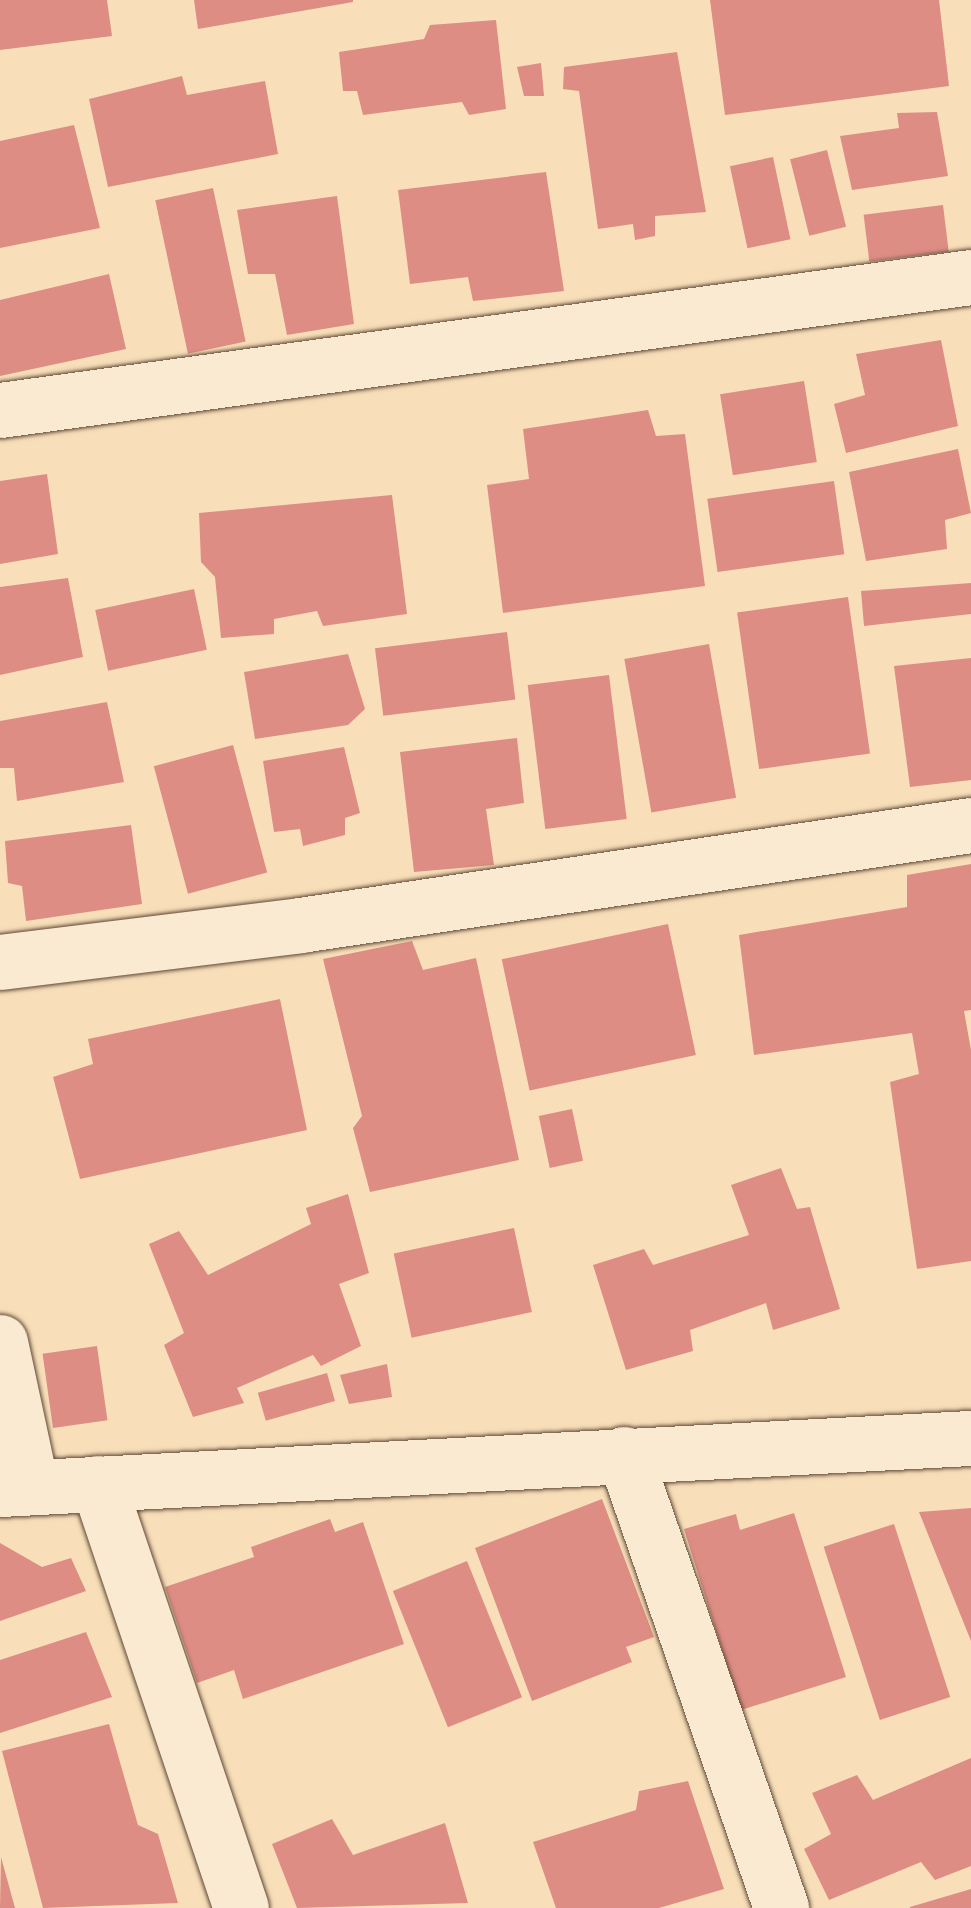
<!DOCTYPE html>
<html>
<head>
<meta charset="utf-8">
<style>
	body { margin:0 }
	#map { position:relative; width:971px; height:1908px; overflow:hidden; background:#f8dfb9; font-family:Alegreya,serif }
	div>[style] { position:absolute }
	.building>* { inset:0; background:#de8d84; transform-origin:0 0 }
	.roads { filter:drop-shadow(0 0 2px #5e4736) drop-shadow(0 0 2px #5e4736) }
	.street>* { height:55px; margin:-27.5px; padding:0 27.5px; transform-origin:27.5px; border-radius:27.5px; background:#faead2 }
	span { translate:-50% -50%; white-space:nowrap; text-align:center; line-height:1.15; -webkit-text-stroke:10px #faead2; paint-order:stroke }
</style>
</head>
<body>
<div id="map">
	<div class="building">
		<div style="clip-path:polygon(0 0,107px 0,112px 36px,0 50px)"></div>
		<div style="clip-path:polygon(194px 0,353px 0,353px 2px,198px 29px)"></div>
		<div style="clip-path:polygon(710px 0,939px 0,949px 86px,725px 115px)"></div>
		<div style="clip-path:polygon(496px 20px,506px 109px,469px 115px,462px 102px,363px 115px,357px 91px,343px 91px,339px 52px,424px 39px,430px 25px)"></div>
		<div style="clip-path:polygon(677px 52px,706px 212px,655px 216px,655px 236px,635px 240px,633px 224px,598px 229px,579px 91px,563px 89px,564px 67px)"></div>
		<div style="clip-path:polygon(541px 63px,544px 96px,524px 96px,517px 67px)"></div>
		<div style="clip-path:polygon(182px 76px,187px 95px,265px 81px,278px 154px,108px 187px,89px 99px)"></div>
		<div style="clip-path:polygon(937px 112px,948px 176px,852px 190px,840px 136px,899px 128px,897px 113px)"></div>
		<div style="clip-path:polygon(74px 125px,100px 228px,0 248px,0 141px)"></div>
		<div style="left:827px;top:150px;width:79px;height:38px;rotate:76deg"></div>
		<div style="left:773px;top:157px;width:84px;height:44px;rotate:78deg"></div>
		<div style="clip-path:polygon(546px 172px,564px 291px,473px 301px,468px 277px,410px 284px,398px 190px)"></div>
		<div style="left:213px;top:188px;width:157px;height:59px;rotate:78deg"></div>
		<div style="clip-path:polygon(337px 196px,354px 324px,287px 335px,275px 274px,248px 274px,237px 210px)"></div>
		<div style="left:943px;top:205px;width:47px;height:80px;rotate:83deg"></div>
		<div style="clip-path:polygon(109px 274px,126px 349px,0 376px,0 300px)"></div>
		<div style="clip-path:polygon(941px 340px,958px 426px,846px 453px,834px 404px,865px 395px,856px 354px)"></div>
		<div style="left:804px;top:381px;width:82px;height:85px;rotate:81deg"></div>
		<div style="clip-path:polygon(648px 410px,656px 436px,685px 434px,705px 586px,503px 613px,487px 485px,529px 479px,523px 429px)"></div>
		<div style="clip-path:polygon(958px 449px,971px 513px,945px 520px,947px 549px,866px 561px,849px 472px)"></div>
		<div style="clip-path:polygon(47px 474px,58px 554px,0 564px,0 481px)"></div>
		<div style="left:834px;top:481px;width:74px;height:128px;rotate:82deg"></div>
		<div style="clip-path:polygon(392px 495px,407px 614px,323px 626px,317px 611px,274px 619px,274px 634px,221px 638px,215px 577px,201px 562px,199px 513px)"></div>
		<div style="clip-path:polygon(68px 578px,83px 657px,0 675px,0 587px)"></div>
		<div style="clip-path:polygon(971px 583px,971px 614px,864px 626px,861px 591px)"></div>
		<div style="left:194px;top:589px;width:62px;height:101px;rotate:78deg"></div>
		<div style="left:848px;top:597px;width:158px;height:112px;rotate:82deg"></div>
		<div style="left:507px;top:632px;width:68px;height:133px;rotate:83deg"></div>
		<div style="left:709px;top:644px;width:156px;height:86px;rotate:80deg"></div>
		<div style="clip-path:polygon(348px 654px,365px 709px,348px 725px,255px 739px,244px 672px)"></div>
		<div style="clip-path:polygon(971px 658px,971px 780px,910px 787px,894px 666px)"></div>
		<div style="left:609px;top:675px;width:145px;height:82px;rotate:83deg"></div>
		<div style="clip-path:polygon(107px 702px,124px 782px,17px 801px,14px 768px,0 768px,0 721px)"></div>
		<div style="clip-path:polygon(517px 738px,524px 803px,486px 809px,494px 865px,414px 872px,400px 752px)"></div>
		<div style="left:233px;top:745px;width:132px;height:82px;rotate:75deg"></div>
		<div style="clip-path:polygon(344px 747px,360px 813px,345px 818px,345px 835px,303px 846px,300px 829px,274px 832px,263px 761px)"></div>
		<div style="clip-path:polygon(131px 825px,142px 904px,26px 921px,22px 886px,8px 883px,5px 841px)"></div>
		<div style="clip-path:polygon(971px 864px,971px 1010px,964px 1011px,971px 1050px,971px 1261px,917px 1269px,890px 1082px,919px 1074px,912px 1033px,754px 1055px,739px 935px,907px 907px,907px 875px)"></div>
		<div style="left:668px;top:924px;width:134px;height:170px;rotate:78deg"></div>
		<div style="clip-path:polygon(412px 941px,423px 970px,476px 958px,519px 1160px,370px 1192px,353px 1128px,362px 1116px,323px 959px)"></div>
		<div style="clip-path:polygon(280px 999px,307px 1130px,80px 1179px,53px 1077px,93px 1064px,88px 1039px)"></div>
		<div style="left:572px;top:1109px;width:53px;height:34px;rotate:78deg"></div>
		<div style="clip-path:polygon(781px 1168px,797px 1209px,810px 1207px,840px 1309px,773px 1330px,766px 1303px,690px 1330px,693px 1351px,626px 1370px,593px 1265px,644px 1249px,653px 1265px,749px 1235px,731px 1185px)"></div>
		<div style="clip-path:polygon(348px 1194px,369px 1273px,339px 1284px,361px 1346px,321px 1366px,313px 1355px,237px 1388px,244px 1403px,193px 1417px,164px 1345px,184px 1333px,149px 1244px,179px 1231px,208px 1275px,311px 1224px,306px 1208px)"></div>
		<div style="left:514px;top:1228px;width:86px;height:123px;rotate:78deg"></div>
		<div style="left:97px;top:1346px;width:75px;height:55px;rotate:82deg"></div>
		<div style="clip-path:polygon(387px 1364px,392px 1397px,349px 1404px,340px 1375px)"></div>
		<div style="left:327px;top:1373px;width:29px;height:72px;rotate:74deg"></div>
		<div style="clip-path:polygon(602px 1499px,654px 1637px,626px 1647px,632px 1662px,532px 1701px,475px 1548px)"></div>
		<div style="clip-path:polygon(971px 1508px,971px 1641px,919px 1512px)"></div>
		<div style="clip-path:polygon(794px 1513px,846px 1677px,741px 1710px,684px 1529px,736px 1514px,740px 1530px)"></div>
		<div style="clip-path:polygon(330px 1519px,335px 1532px,363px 1522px,404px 1644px,243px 1699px,234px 1670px,197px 1683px,165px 1587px,254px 1557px,251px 1547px)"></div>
		<div style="left:894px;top:1524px;width:182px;height:74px;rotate:72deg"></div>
		<div style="clip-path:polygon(0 1543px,42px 1567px,71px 1558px,86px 1591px,0 1621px)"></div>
		<div style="left:467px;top:1561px;width:147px;height:80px;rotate:68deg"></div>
		<div style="clip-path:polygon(86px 1632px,112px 1697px,0 1733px,0 1660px)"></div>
		<div style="clip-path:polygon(109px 1724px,138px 1825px,158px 1834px,178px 1903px,43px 1908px,2px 1751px)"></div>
		<div style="clip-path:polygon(971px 1758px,971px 1866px,935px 1880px,921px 1862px,829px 1900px,804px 1849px,831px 1834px,812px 1793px,857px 1775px,873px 1800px)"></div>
		<div style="clip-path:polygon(688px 1781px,724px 1889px,659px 1908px,556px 1908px,533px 1842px,636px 1810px,639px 1791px)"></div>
		<div style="clip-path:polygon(332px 1819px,353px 1855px,445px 1823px,468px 1903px,297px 1908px,272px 1844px)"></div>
		<div style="clip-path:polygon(1px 1857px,15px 1908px,0 1908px)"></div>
		<div style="clip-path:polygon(971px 1889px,971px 1908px,910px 1908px,910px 1907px)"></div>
	</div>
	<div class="roads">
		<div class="street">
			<div style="left:0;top:410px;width:980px;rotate:-7.8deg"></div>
			<div style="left:0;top:962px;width:302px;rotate:-7deg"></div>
			<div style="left:300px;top:925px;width:678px;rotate:-8.48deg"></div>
			<div style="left:0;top:1342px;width:148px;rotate:77.9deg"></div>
			<div style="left:624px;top:1454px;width:480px;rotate:70.9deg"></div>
			<div style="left:98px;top:1483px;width:448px;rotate:71.4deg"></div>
			<div style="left:0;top:1489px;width:972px;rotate:-3.01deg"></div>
		</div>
	</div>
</div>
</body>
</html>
